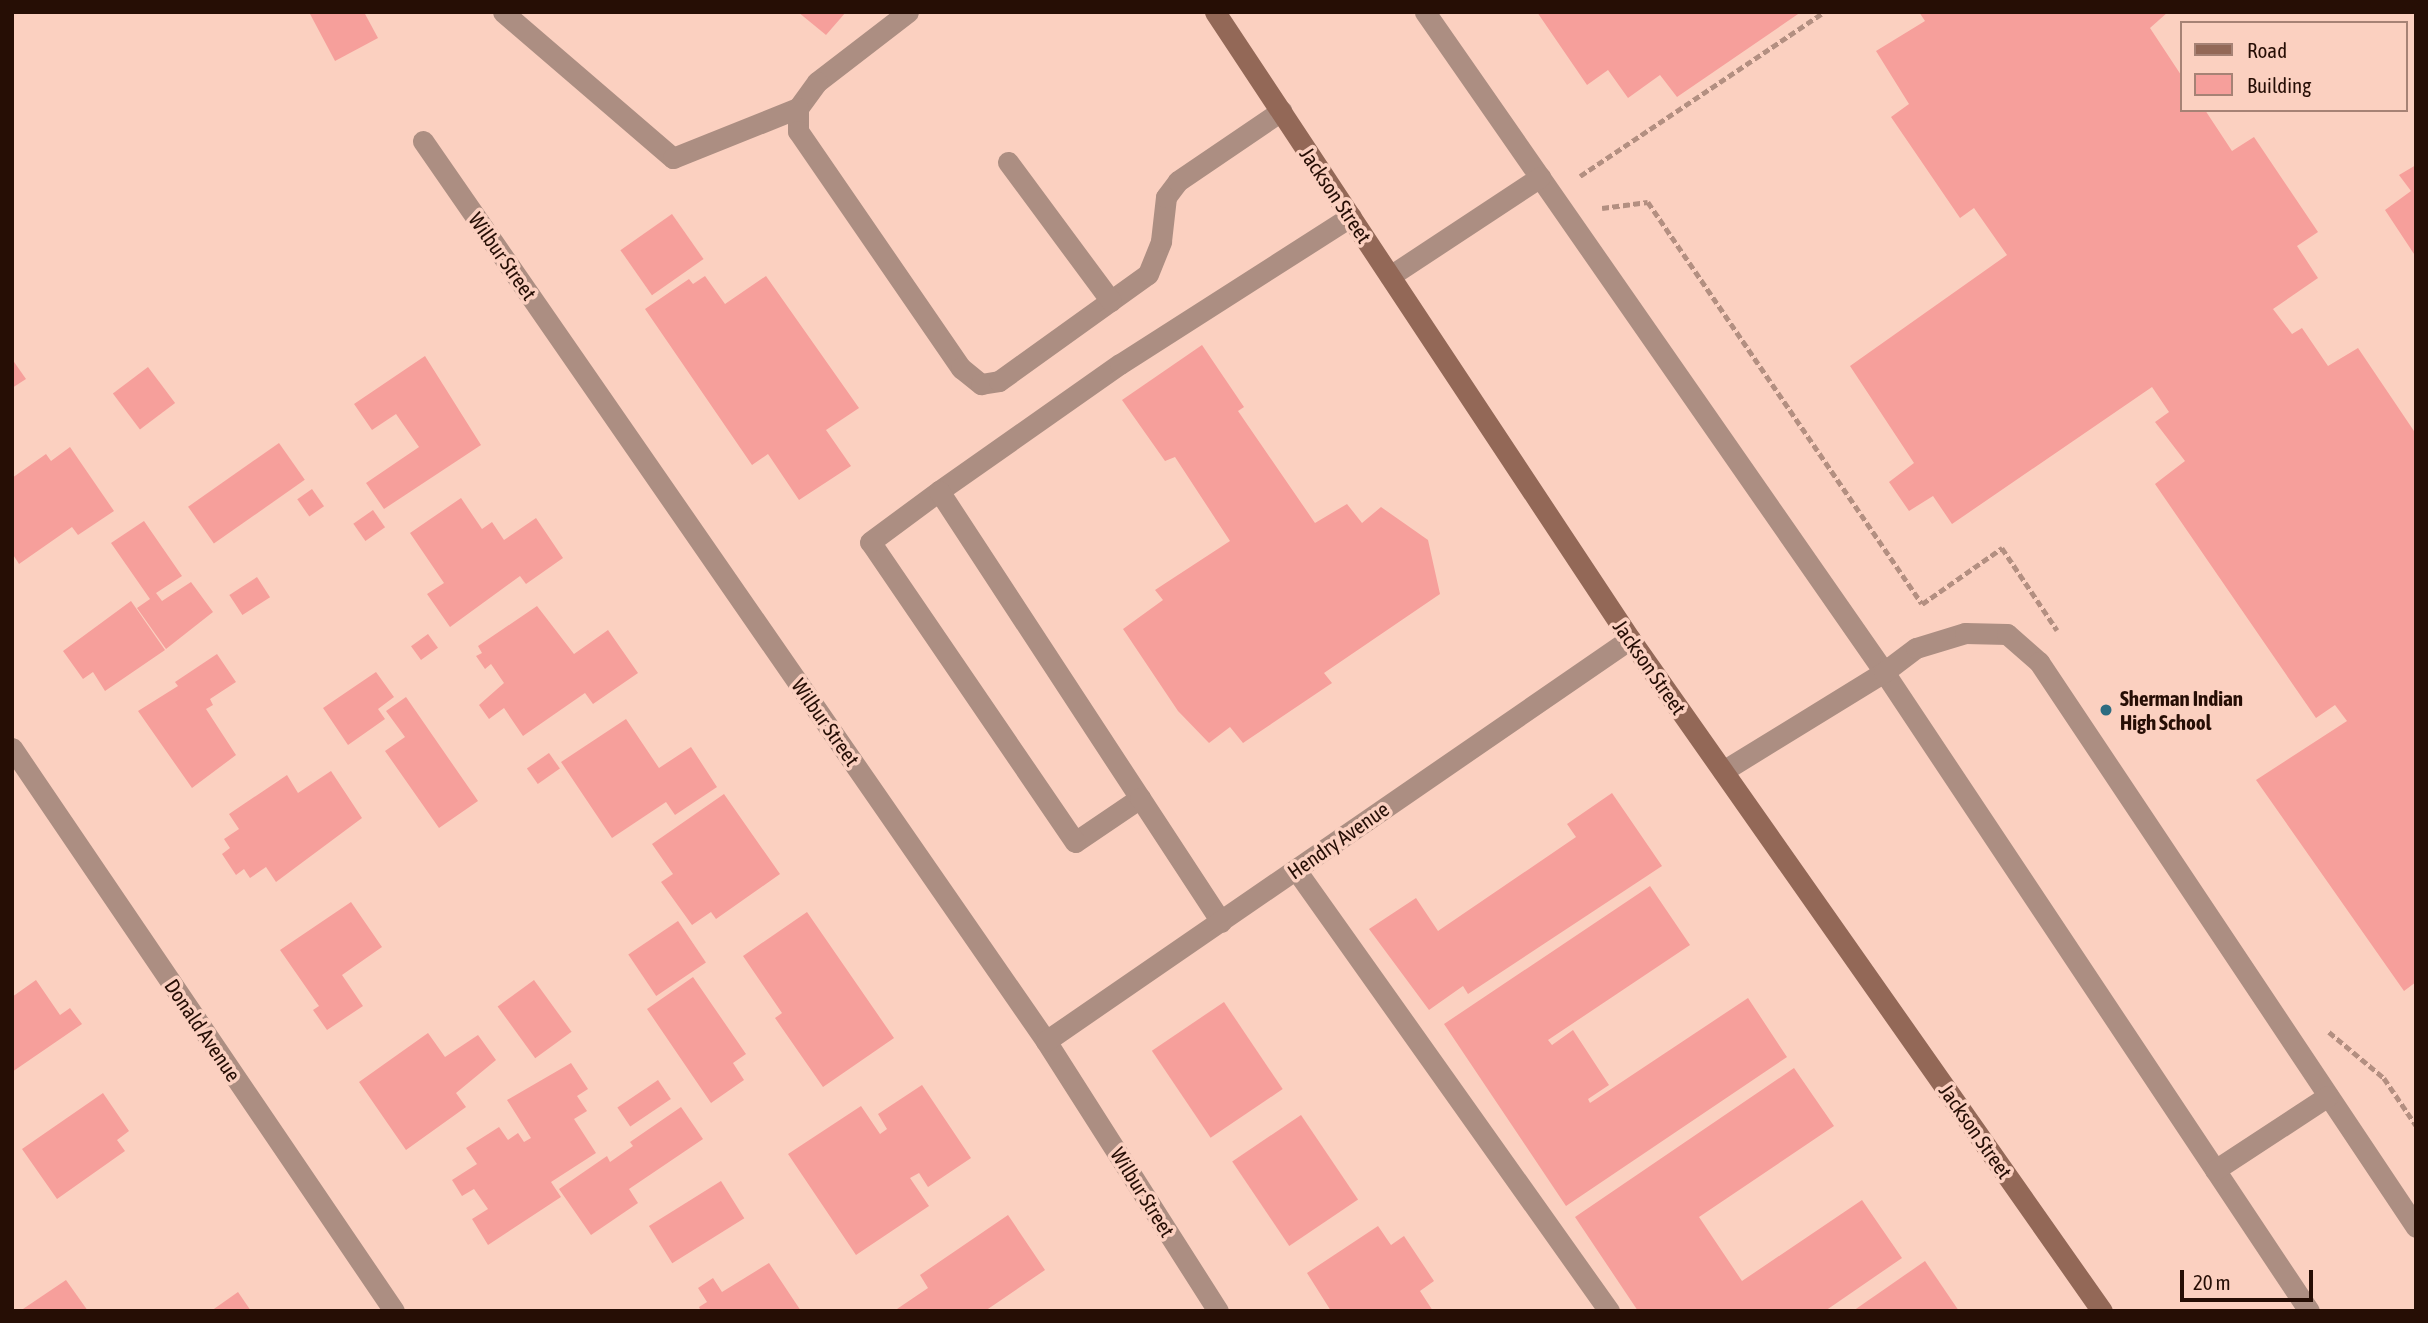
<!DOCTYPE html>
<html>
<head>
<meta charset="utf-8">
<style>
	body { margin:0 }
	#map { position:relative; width:2428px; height:1323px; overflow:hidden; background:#fbd0c0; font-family:"Asap Condensed",sans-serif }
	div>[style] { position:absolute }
	.building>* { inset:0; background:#f69f9b; transform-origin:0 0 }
	.path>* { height:4.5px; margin-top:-2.25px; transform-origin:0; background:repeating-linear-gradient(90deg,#b38f81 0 7px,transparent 0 10.5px) }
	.lane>* { height:21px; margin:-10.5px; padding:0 10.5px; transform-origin:10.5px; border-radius:10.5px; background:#ac8e82 }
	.street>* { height:21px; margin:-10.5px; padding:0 10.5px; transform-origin:10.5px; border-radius:10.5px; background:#ac8e82 }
	.secondary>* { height:21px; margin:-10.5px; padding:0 10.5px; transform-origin:10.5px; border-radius:10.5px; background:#936857 }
	.dots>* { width:19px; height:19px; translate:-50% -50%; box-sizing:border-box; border:4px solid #fbd0c0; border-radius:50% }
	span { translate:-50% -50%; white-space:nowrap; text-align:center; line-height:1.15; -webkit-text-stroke:7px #fbd0c0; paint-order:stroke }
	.street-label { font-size:21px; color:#260e05 }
	.poi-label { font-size:21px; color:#260e05; font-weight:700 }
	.left { translate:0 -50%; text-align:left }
	.frame { position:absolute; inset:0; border:14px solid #260e05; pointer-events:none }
	.legend { position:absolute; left:2180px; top:21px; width:228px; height:91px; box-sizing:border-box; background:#fbd0c0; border:2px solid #a68275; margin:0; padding:9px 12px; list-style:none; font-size:21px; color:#260e05 }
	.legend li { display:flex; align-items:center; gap:14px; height:35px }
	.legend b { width:35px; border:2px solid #a68275 }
	.scale { position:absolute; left:2180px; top:1270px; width:133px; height:32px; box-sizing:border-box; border:4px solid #260e05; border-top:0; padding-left:9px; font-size:21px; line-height:24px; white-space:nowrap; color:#260e05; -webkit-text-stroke:5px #fbd0c0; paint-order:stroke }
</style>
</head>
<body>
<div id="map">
	<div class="building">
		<div style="clip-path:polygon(309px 12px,364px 12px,378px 38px,335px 61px)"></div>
		<div style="clip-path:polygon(798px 12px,846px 12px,826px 35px)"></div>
		<div style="clip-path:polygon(1537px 12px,1801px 12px,1677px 97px,1660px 75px,1628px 98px,1608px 70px,1587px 85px)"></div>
		<div style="clip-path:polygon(1919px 12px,2168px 12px,2150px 28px,2181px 75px,2181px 110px,2205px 110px,2232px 151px,2254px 137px,2318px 232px,2297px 246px,2318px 278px,2273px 309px,2292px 334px,2302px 328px,2328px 366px,2358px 348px,2416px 434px,2416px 982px,2404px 991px,2256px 780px,2347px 721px,2335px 705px,2316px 718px,2155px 484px,2185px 461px,2155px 422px,2169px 412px,2152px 387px,1952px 524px,1933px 496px,1909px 511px,1889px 482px,1914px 463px,1850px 366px,2007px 255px,1974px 208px,1960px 218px,1891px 117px,1909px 104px,1876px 51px,1925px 21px)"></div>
		<div style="clip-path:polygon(2416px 165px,2416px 257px,2385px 210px,2411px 191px,2399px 175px)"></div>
		<div style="left:672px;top:214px;width:55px;height:63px;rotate:55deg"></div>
		<div style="clip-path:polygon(705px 276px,725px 304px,766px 276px,859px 408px,826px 430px,851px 466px,799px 500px,768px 454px,752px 465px,645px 309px,689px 279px,693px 284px)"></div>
		<div style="clip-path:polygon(1202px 345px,1244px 407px,1238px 411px,1315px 523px,1347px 504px,1362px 523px,1381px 507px,1428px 540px,1440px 594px,1324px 673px,1332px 683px,1243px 743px,1230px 727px,1209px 743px,1178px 711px,1123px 629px,1163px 600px,1155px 590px,1230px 541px,1175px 457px,1165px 461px,1122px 400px)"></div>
		<div style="clip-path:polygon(425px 356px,481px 445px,384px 509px,366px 483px,419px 447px,396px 414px,372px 430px,354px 404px)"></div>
		<div style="clip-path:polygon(12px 359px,26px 379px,12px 388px)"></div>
		<div style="left:148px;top:367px;width:45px;height:44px;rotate:53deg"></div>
		<div style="left:279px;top:443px;width:45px;height:111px;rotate:55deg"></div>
		<div style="clip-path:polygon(70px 447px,114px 511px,78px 535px,72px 527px,19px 564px,12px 553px,12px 478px,46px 454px,51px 461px)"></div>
		<div style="left:312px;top:489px;width:21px;height:18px;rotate:55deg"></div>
		<div style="clip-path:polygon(461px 498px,482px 529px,492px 522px,504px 540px,536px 518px,563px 558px,526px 584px,520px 576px,450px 627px,427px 594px,444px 583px,410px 533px)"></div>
		<div style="left:373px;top:510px;width:21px;height:24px;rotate:55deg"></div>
		<div style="clip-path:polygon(144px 521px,182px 576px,156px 593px,162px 601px,191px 582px,213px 612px,166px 649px,137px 608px,150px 599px,111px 543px)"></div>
		<div style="left:257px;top:577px;width:24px;height:33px;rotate:57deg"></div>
		<div style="clip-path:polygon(131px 601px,165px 650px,105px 691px,93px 672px,83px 679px,63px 651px)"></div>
		<div style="clip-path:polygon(537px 606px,574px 654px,608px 630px,638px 673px,593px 704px,585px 693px,523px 736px,504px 708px,489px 719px,479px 705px,504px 683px,491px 664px,485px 669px,476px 656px,482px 653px,478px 646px)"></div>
		<div style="left:428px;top:634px;width:17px;height:21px;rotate:54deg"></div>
		<div style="clip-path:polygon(217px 654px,236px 682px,210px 699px,213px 705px,206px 709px,236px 755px,192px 788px,138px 711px,178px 686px,175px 682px)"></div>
		<div style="clip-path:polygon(376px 672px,394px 697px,378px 709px,385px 719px,348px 745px,323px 708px)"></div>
		<div style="clip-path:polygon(406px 697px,478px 801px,439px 828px,385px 751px,405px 737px,386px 711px)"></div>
		<div style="clip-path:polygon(626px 719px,659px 768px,691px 747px,717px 787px,675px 815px,666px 802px,612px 838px,561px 762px)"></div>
		<div style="left:549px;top:753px;width:19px;height:27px;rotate:55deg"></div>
		<div style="clip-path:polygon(331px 771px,362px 818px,276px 882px,266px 867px,250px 878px,244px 869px,236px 875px,222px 854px,230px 848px,224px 839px,239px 829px,229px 814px,287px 775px,298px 793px)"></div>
		<div style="clip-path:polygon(1612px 793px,1662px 866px,1468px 994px,1463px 986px,1429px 1010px,1369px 929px,1416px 898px,1438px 931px,1576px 837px,1567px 824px)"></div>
		<div style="clip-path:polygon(724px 794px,780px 874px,716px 919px,711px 912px,692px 925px,661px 882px,673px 874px,652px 844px)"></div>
		<div style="clip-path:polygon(1650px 886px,1690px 945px,1548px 1040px,1552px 1045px,1573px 1030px,1609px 1085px,1588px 1099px,1590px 1103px,1748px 998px,1787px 1057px,1566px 1206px,1444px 1024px)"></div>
		<div style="clip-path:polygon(351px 902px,382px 947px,342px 975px,363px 1006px,327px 1030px,313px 1010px,319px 1006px,280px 950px)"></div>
		<div style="clip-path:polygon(807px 912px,894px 1038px,823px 1087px,775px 1018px,782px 1013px,743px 956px)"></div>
		<div style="left:678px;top:921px;width:50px;height:60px;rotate:56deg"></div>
		<div style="clip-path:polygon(693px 977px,746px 1054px,733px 1063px,744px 1080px,711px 1103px,647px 1009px)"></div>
		<div style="clip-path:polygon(36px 980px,60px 1015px,70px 1008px,82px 1024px,12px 1072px,12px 997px)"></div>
		<div style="left:534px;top:980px;width:64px;height:45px;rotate:54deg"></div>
		<div style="left:1224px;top:1002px;width:105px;height:87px;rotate:56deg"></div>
		<div style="clip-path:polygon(428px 1033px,445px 1057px,478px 1035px,496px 1060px,456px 1093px,466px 1107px,406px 1150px,359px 1082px)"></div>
		<div style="clip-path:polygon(571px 1063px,588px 1089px,577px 1096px,587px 1111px,574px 1119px,596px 1153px,551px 1182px,561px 1197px,488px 1245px,472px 1219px,488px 1209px,474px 1189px,462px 1196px,452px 1180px,477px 1164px,466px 1148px,499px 1127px,508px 1140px,518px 1133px,524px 1142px,531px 1138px,507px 1100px)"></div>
		<div style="clip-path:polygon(1794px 1068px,1834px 1126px,1699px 1217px,1742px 1281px,1862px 1200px,1902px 1258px,1825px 1311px,1638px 1311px,1575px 1217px)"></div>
		<div style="left:658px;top:1080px;width:23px;height:49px;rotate:56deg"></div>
		<div style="clip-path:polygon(922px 1085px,971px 1158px,928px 1187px,919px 1173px,910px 1178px,929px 1206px,856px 1255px,788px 1154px,861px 1106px,880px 1134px,887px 1129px,878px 1114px)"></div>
		<div style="clip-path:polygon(103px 1093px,129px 1131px,117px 1140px,125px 1151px,57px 1199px,22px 1149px)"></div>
		<div style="clip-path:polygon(681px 1107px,703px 1139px,629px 1189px,638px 1203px,591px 1235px,559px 1189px,607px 1156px,610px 1162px,633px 1146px,630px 1142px)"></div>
		<div style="left:1301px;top:1115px;width:102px;height:83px;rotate:56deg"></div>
		<div style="left:721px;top:1181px;width:44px;height:85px;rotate:58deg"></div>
		<div style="clip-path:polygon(1008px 1215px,1045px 1270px,985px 1311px,894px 1311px,928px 1288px,920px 1275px)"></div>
		<div style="clip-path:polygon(1378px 1226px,1391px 1245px,1404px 1236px,1434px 1281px,1420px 1291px,1433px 1311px,1331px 1311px,1307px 1273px)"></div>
		<div style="clip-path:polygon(1925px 1261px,1959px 1311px,1853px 1311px)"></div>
		<div style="clip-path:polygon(769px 1263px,801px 1311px,701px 1311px,699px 1307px,707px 1302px,698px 1288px,713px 1278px,722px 1292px)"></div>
		<div style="clip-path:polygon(66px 1280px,88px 1311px,20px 1311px)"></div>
		<div style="clip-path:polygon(238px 1292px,251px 1311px,211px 1311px)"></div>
	</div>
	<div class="path">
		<div style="left:1580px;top:176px;width:294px;rotate:-33.9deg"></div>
		<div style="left:1602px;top:208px;width:46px;rotate:-7.4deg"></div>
		<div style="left:1648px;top:202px;width:486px;rotate:55.7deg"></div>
		<div style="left:1922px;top:604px;width:98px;rotate:-35deg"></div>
		<div style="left:2002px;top:548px;width:99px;rotate:56.1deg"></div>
		<div style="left:2329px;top:1032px;width:72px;rotate:39.9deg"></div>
		<div style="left:2384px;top:1078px;width:57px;rotate:55.8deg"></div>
	</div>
	<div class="lane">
		<div style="left:503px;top:12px;width:224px;rotate:40.7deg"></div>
		<div style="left:673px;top:158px;width:135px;rotate:-21.8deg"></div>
		<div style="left:908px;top:12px;width:115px;rotate:142.4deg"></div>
		<div style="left:817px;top:82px;width:32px;rotate:126deg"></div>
		<div style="left:798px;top:108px;width:23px;rotate:90deg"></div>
		<div style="left:798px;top:131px;width:288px;rotate:55.5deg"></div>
		<div style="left:961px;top:368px;width:26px;rotate:39deg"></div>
		<div style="left:981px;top:384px;width:18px;rotate:-9deg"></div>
		<div style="left:999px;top:381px;width:183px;rotate:-35.7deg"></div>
		<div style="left:1148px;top:274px;width:35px;rotate:-68deg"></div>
		<div style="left:1161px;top:241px;width:44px;rotate:-83.5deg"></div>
		<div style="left:1166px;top:197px;width:20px;rotate:-53deg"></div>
		<div style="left:1178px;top:181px;width:125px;rotate:-34.2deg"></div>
		<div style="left:1425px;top:12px;width:804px;rotate:55.18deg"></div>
		<div style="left:1884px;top:672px;width:767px;rotate:56.37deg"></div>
		<div style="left:1008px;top:162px;width:173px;rotate:53.5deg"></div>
		<div style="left:1390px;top:276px;width:180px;rotate:-33.4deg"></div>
		<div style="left:939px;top:491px;width:221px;rotate:-35.1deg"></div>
		<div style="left:1120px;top:364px;width:274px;rotate:-32.6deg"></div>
		<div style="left:1723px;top:771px;width:189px;rotate:-31.6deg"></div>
		<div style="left:1884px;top:672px;width:40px;rotate:-37deg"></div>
		<div style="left:1916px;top:648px;width:51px;rotate:-17deg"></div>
		<div style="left:1965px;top:633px;width:42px;rotate:1.4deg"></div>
		<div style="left:2007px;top:634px;width:43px;rotate:41.2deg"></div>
		<div style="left:2039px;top:662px;width:679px;rotate:56.29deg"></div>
		<div style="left:1140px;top:798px;width:78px;rotate:145.9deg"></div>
		<div style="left:1075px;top:842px;width:363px;rotate:-124.3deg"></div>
		<div style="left:870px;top:542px;width:86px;rotate:-36.5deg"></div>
		<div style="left:939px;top:491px;width:367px;rotate:56.8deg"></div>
		<div style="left:1140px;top:798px;width:148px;rotate:56.8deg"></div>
		<div style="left:1296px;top:870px;width:541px;rotate:54.63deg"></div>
		<div style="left:2215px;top:1170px;width:135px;rotate:-33.2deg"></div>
	</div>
	<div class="street">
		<div style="left:423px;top:141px;width:1095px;rotate:55.31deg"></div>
		<div style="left:1046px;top:1041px;width:320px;rotate:57.5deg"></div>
		<div style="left:12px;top:748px;width:680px;rotate:55.84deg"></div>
		<div style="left:1046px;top:1041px;width:709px;rotate:-34.54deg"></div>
	</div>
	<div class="secondary">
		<div style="left:1215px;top:12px;width:752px;rotate:56.5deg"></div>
		<div style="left:1630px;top:639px;width:821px;rotate:54.92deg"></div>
	</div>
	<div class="dots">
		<div style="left:2106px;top:710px;background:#2d6c81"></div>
	</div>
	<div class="street-label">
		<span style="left:1336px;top:195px;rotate:56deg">Jackson Street</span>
		<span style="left:503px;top:256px;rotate:55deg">Wilbur Street</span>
		<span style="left:1650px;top:667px;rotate:55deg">Jackson Street</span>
		<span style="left:826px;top:722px;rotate:55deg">Wilbur Street</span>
		<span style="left:1338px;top:840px;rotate:-35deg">Hendry Avenue</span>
		<span style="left:203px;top:1030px;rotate:56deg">Donald Avenue</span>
		<span style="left:1976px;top:1131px;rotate:55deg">Jackson Street</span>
		<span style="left:1143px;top:1192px;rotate:58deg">Wilbur Street</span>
	</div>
	<div class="poi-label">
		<span class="left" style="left:2120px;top:710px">Sherman Indian<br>High School</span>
	</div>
	<div class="frame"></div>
	<ul class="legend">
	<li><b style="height:9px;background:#936857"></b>Road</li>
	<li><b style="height:19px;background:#f69f9b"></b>Building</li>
	</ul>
	<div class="scale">20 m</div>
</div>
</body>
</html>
